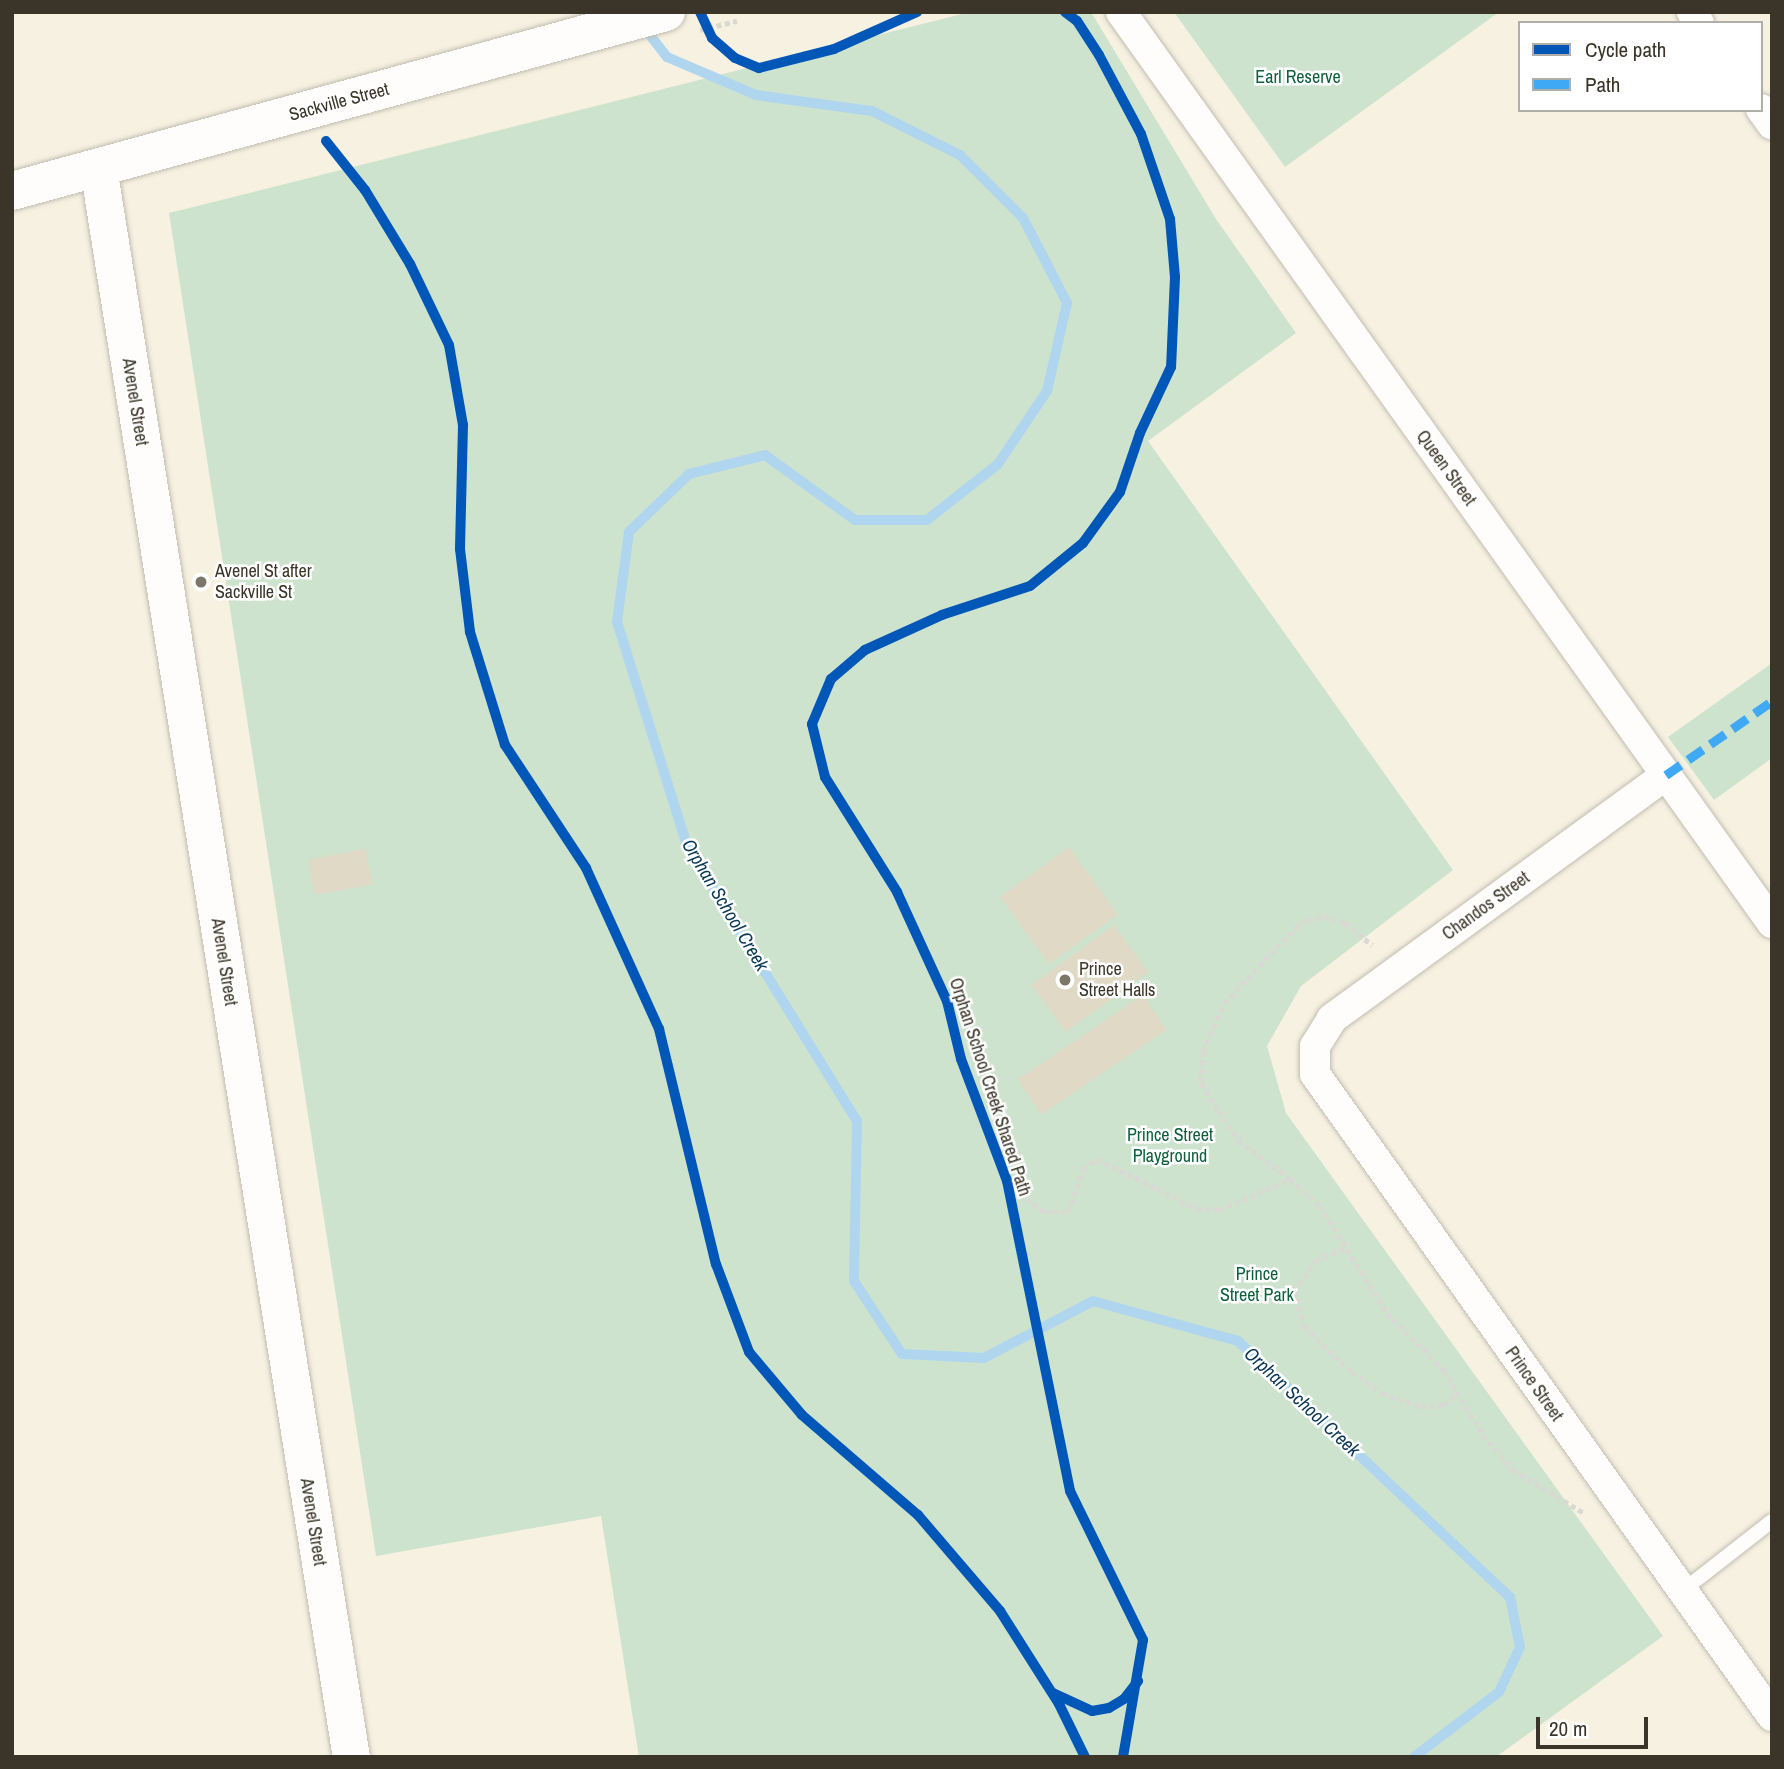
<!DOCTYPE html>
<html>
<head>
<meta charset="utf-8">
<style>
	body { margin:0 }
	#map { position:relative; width:1784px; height:1769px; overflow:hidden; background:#f7f1e2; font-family:"Archivo Narrow",sans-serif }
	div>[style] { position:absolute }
	.green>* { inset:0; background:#cde3ce }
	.stream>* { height:10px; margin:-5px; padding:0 5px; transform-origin:5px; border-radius:5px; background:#b0d6ef }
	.building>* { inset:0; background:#e0d9c6; transform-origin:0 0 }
	.path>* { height:4.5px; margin-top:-2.25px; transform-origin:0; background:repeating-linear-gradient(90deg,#d9d8d3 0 5px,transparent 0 8.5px) }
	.roads { filter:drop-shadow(0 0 2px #c2bdb1) drop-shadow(0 0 2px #c2bdb1) }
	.service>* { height:14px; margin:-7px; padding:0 7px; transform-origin:7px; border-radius:7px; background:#fefdfb }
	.minor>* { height:30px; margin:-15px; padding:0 15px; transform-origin:15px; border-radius:15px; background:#fefdfb }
	.tertiary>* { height:37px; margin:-18.5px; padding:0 18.5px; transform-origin:18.5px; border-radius:18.5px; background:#fefdfb }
	.secondary>* { height:38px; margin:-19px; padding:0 19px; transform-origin:19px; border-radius:19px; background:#fefdfb }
	.quiet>* { height:9px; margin-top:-4.5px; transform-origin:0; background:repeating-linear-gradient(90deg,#3fa9f5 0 18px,transparent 0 27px) }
	.cycleway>* { height:10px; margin:-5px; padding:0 5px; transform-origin:5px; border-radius:5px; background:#0057b8 }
	.dots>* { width:19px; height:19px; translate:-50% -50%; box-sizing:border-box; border:4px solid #fff; border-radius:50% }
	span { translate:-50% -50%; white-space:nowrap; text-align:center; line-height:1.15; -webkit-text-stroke:5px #fff; paint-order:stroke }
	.park-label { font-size:18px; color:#0e5f3e }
	.street-label { font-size:18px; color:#3a3528 }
	.poi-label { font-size:18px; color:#3a3528 }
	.left { translate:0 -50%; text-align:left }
	.water-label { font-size:19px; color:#0c3956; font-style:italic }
	.frame { position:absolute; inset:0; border:14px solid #3a3528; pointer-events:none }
	.legend { position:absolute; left:1518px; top:21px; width:245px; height:91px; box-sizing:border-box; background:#fff; border:2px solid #b0aea9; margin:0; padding:9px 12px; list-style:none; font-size:21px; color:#3a3528 }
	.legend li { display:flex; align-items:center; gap:14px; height:35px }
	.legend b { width:35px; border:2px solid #b0aea9 }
	.scale { position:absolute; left:1536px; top:1717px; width:112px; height:32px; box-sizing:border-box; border:4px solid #3a3528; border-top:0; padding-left:9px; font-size:21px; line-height:24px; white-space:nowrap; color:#3a3528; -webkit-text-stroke:5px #fff; paint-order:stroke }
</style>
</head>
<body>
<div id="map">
	<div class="green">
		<div style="clip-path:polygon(970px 12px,1091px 12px,1216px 219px,1296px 333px,1148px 441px,1453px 870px,1301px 986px,1267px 1046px,1286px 1113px,1663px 1636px,1496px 1757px,639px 1757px,601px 1516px,376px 1556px,169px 213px)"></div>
		<div style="clip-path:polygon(1174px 12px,1499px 12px,1285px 167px)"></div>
		<div style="clip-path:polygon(1772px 663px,1772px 758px,1714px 800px,1668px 737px)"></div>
	</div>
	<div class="stream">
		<div style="left:642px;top:25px;width:41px;rotate:52deg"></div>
		<div style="left:667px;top:57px;width:97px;rotate:23.1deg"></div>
		<div style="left:756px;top:95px;width:117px;rotate:7.9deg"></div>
		<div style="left:872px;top:111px;width:98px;rotate:26.6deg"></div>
		<div style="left:960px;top:155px;width:89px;rotate:45deg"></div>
		<div style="left:1023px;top:218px;width:96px;rotate:62.6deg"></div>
		<div style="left:1067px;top:303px;width:90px;rotate:102.8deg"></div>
		<div style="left:1047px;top:391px;width:88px;rotate:123.9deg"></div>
		<div style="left:998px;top:464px;width:90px;rotate:141.7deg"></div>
		<div style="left:927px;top:520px;width:72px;rotate:180deg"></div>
		<div style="left:855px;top:520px;width:111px;rotate:-144.2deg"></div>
		<div style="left:765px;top:455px;width:78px;rotate:166deg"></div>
		<div style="left:689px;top:474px;width:83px;rotate:136deg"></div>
		<div style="left:629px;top:532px;width:91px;rotate:97.6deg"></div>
		<div style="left:617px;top:622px;width:235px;rotate:72.6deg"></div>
		<div style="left:687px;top:846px;width:323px;rotate:58.3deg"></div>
		<div style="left:857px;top:1121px;width:160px;rotate:91.1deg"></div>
		<div style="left:854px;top:1281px;width:87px;rotate:56.7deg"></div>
		<div style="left:902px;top:1354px;width:82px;rotate:2.8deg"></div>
		<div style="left:984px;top:1358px;width:123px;rotate:-27.6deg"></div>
		<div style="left:1093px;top:1301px;width:150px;rotate:15.4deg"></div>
		<div style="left:1238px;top:1341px;width:374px;rotate:43.3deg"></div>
		<div style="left:1510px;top:1597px;width:51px;rotate:78.7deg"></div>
		<div style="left:1520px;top:1647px;width:50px;rotate:115deg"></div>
		<div style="left:1499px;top:1692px;width:107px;rotate:142.6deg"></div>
	</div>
	<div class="building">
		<div style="left:1069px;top:847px;width:83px;height:85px;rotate:54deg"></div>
		<div style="left:366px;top:849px;width:36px;height:59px;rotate:80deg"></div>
		<div style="left:1114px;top:925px;width:58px;height:102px;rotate:54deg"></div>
		<div style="left:1143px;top:995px;width:42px;height:151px;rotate:56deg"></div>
	</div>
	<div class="path">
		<div style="left:915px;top:12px;width:1px;rotate:90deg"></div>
		<div style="left:700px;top:30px;width:38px;rotate:-14deg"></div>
		<div style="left:1290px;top:1179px;width:61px;rotate:-143.7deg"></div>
		<div style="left:1241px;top:1143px;width:41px;rotate:-126deg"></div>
		<div style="left:1217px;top:1110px;width:33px;rotate:-121deg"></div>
		<div style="left:1200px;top:1082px;width:31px;rotate:-84deg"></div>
		<div style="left:1203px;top:1051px;width:52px;rotate:-66.4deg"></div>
		<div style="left:1224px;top:1003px;width:110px;rotate:-46.5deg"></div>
		<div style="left:1300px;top:923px;width:25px;rotate:-16deg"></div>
		<div style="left:1324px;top:916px;width:22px;rotate:18deg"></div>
		<div style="left:1345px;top:923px;width:35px;rotate:39deg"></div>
		<div style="left:1007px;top:1181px;width:48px;rotate:40deg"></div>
		<div style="left:1044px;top:1212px;width:24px"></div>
		<div style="left:1068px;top:1212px;width:46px;rotate:-70.8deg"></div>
		<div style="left:1083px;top:1169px;width:17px;rotate:-36deg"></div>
		<div style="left:1097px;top:1159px;width:112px;rotate:26.6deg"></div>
		<div style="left:1197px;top:1209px;width:22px;rotate:3deg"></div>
		<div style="left:1219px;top:1210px;width:77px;rotate:-23.6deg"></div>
		<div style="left:1290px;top:1179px;width:40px;rotate:42deg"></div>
		<div style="left:1320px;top:1206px;width:126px;rotate:57.9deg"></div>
		<div style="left:1387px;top:1313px;width:81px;rotate:45deg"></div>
		<div style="left:1444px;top:1370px;width:76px;rotate:59deg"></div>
		<div style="left:1483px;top:1435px;width:46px;rotate:49.4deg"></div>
		<div style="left:1513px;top:1470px;width:83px;rotate:31.2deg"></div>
		<div style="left:1344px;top:1249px;width:29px;rotate:158deg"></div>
		<div style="left:1317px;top:1260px;width:37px;rotate:126deg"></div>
		<div style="left:1295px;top:1290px;width:38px;rotate:76deg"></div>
		<div style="left:1304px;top:1327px;width:66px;rotate:43.2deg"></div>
		<div style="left:1352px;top:1372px;width:37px;rotate:35deg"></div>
		<div style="left:1382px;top:1393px;width:41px;rotate:19.7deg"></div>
		<div style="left:1421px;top:1407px;width:23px;rotate:-5deg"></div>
		<div style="left:1444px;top:1405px;width:19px;rotate:-39deg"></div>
	</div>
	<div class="roads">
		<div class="service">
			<div style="left:1681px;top:1592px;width:115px;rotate:-38deg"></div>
		</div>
		<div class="minor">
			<div style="left:1121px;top:12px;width:1120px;rotate:54.45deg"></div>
			<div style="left:1692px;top:12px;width:13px;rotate:58deg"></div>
			<div style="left:1761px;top:109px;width:19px;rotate:54deg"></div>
			<div style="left:1666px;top:775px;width:414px;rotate:143.9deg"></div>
			<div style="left:1332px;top:1019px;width:32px;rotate:122deg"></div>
			<div style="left:1315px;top:1046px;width:28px;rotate:90deg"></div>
			<div style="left:1315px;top:1074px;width:788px;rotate:54.56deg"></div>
		</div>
		<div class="tertiary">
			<div style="left:98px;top:167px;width:1610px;rotate:80.96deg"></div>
		</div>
		<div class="secondary">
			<div style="left:12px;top:191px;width:678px;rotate:-15.31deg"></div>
		</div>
	</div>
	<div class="quiet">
		<div style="left:1666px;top:775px;width:129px;rotate:-34.9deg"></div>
	</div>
	<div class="cycleway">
		<div style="left:700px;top:12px;width:29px;rotate:65deg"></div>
		<div style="left:712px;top:38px;width:30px;rotate:41deg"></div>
		<div style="left:735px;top:58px;width:26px;rotate:23deg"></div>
		<div style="left:759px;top:68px;width:77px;rotate:-14.2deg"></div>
		<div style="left:834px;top:49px;width:91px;rotate:-24deg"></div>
		<div style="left:1065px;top:12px;width:15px;rotate:37deg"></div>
		<div style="left:1077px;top:21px;width:40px;rotate:57.1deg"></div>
		<div style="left:1099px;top:55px;width:89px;rotate:62deg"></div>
		<div style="left:1141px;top:134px;width:90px;rotate:71.2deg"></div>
		<div style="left:1170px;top:219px;width:58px;rotate:85.1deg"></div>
		<div style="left:1175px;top:277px;width:90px;rotate:92.5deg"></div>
		<div style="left:1171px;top:367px;width:73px;rotate:115.2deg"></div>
		<div style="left:1140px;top:433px;width:62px;rotate:108.7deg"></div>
		<div style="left:1120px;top:492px;width:63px;rotate:126deg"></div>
		<div style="left:1083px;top:543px;width:68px;rotate:140.9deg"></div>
		<div style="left:1030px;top:586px;width:93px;rotate:161.8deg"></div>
		<div style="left:942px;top:615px;width:85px;rotate:155.6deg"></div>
		<div style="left:865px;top:650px;width:45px;rotate:139.5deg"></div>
		<div style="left:831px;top:679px;width:49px;rotate:112.9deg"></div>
		<div style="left:812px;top:724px;width:55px;rotate:76.2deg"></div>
		<div style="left:825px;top:777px;width:136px;rotate:57.9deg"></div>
		<div style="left:897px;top:892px;width:120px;rotate:65.4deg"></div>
		<div style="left:947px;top:1001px;width:60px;rotate:76.4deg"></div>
		<div style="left:961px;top:1059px;width:130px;rotate:69.3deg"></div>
		<div style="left:1007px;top:1181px;width:316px;rotate:78.5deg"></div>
		<div style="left:1070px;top:1491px;width:166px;rotate:63.9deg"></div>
		<div style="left:1143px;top:1640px;width:119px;rotate:99.7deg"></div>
		<div style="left:326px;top:141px;width:63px;rotate:51.5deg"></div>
		<div style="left:365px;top:190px;width:87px;rotate:58.7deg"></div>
		<div style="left:410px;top:264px;width:90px;rotate:64.3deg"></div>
		<div style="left:449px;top:345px;width:81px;rotate:80.1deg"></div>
		<div style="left:463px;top:425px;width:124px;rotate:91.4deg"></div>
		<div style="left:460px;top:549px;width:84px;rotate:83.1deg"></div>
		<div style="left:470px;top:632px;width:118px;rotate:72.8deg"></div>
		<div style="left:505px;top:745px;width:147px;rotate:56.6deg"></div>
		<div style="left:586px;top:868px;width:177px;rotate:65.6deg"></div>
		<div style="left:659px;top:1029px;width:242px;rotate:76.4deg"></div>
		<div style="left:716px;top:1264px;width:94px;rotate:69.4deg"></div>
		<div style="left:749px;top:1352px;width:82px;rotate:49.9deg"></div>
		<div style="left:802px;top:1415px;width:153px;rotate:40.8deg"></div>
		<div style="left:918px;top:1515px;width:126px;rotate:49.5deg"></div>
		<div style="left:1000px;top:1611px;width:110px;rotate:57.6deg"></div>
		<div style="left:1059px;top:1704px;width:59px;rotate:63.9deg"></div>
		<div style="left:1053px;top:1693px;width:43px;rotate:24.8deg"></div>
		<div style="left:1092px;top:1711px;width:17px;rotate:-10deg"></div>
		<div style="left:1109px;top:1708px;width:17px;rotate:-31deg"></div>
		<div style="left:1124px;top:1699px;width:23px;rotate:-52deg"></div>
	</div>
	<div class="dots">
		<div style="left:201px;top:582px;background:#7c7769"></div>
		<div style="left:1065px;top:980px;background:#7c7769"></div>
	</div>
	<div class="park-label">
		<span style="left:1298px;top:77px">Earl Reserve</span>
		<span style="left:1170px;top:1146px">Prince Street<br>Playground</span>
		<span style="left:1257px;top:1285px">Prince<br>Street Park</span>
	</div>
	<div class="street-label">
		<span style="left:339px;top:102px;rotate:-15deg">Sackville Street</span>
		<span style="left:135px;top:402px;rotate:81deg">Avenel Street</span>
		<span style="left:1446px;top:468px;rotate:54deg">Queen Street</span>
		<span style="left:1486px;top:906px;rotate:-36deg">Chandos Street</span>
		<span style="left:224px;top:962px;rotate:81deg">Avenel Street</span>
		<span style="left:990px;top:1087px;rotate:72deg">Orphan School Creek Shared Path</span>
		<span style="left:1534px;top:1384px;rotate:55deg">Prince Street</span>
		<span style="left:313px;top:1522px;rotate:81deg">Avenel Street</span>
	</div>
	<div class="poi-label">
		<span class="left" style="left:215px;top:582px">Avenel St after<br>Sackville St</span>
		<span class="left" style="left:1079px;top:980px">Prince<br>Street Halls</span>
	</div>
	<div class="water-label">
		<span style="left:725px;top:905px;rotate:59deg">Orphan School Creek</span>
		<span style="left:1302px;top:1402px;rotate:43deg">Orphan School Creek</span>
	</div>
	<div class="frame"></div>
	<ul class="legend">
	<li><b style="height:9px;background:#0057b8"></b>Cycle path</li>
	<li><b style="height:9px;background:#3fa9f5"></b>Path</li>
	</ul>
	<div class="scale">20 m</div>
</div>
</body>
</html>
